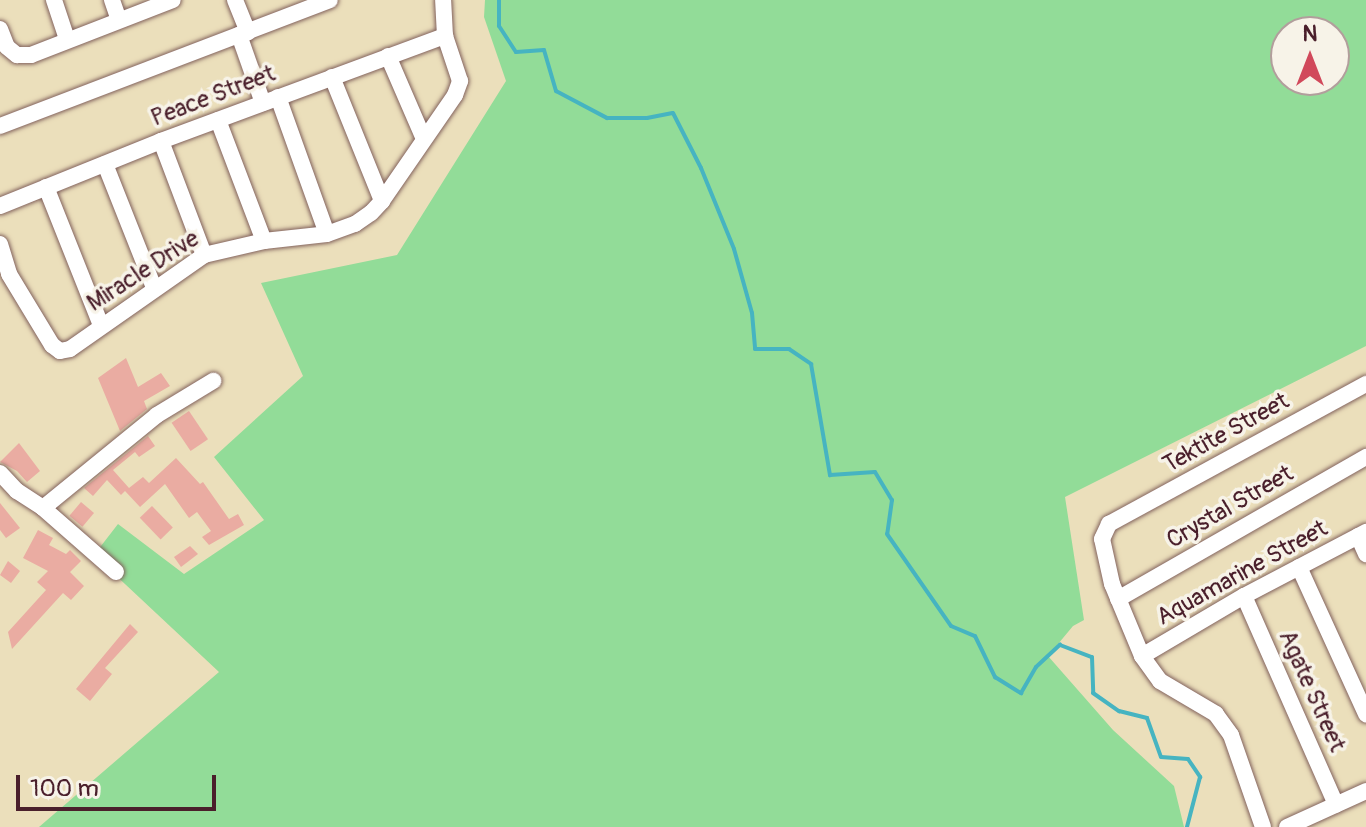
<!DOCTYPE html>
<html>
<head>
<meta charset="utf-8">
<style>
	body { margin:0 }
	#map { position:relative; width:1366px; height:827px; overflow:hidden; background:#ebdfbb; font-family:Pangolin,sans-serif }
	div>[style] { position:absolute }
	.green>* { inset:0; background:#92dc98 }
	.stream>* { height:4px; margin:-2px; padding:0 2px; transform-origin:2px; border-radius:2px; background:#46b4c1 }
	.building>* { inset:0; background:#eaaca2; transform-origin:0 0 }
	.roads { filter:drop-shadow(0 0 2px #82625d) drop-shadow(0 0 2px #82625d) }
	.minor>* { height:16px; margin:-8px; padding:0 8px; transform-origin:8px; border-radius:8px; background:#fff }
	span { translate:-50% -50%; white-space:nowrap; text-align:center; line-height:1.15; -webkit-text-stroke:7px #f7f3e8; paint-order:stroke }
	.street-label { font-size:24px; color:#4a1f2b }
	.north { position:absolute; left:1270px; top:16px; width:80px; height:80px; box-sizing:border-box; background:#f7f3e8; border:2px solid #b29e9c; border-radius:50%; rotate:0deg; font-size:22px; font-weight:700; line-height:32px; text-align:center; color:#4a1f2b }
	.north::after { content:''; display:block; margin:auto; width:28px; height:36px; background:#d1495b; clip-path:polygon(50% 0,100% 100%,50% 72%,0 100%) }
	.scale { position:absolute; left:16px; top:775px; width:200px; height:36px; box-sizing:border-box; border:4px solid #4a1f2b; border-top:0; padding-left:10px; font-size:24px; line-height:28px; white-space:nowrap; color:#4a1f2b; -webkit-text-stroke:6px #f7f3e8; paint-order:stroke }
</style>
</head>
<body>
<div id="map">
	<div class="green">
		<div style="clip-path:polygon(evenodd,485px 0,1366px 0,1366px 346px,1065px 497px,1084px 620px,1073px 626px,1048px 656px,1113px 730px,1174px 786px,1184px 827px,39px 827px,219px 672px,94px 555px,118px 524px,184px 574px,264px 520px,214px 457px,303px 376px,261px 283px,397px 255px,506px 81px,484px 17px,485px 0,1286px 32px,1334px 32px,1334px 80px,1286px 80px,1286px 32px)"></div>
	</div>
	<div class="stream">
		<div style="left:499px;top:0;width:26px;rotate:90deg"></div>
		<div style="left:499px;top:26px;width:31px;rotate:57deg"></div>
		<div style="left:516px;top:52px;width:28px;rotate:-4deg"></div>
		<div style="left:544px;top:50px;width:43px;rotate:73.7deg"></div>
		<div style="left:556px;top:91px;width:58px;rotate:27.9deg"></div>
		<div style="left:607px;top:118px;width:40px"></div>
		<div style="left:647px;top:118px;width:26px;rotate:-11deg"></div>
		<div style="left:673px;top:113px;width:62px;rotate:63deg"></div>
		<div style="left:701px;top:168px;width:87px;rotate:67.8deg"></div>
		<div style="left:734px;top:249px;width:66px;rotate:74.3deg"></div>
		<div style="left:752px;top:313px;width:36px;rotate:85deg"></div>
		<div style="left:755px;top:349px;width:34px"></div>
		<div style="left:789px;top:349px;width:27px;rotate:34deg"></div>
		<div style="left:811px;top:364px;width:113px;rotate:80.3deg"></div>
		<div style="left:830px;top:475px;width:45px;rotate:-3.8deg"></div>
		<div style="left:875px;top:472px;width:33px;rotate:59deg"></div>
		<div style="left:892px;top:500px;width:34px;rotate:98deg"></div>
		<div style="left:887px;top:534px;width:112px;rotate:55.2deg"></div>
		<div style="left:951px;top:626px;width:26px;rotate:23deg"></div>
		<div style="left:975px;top:636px;width:46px;rotate:64deg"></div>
		<div style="left:995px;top:677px;width:31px;rotate:32deg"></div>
		<div style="left:1021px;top:693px;width:30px;rotate:-60deg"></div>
		<div style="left:1036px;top:667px;width:33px;rotate:-43deg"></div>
		<div style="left:1060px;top:645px;width:34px;rotate:21deg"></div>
		<div style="left:1092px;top:657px;width:36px;rotate:88deg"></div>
		<div style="left:1093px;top:693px;width:32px;rotate:35deg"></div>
		<div style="left:1119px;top:711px;width:29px;rotate:14deg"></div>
		<div style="left:1147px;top:718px;width:41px;rotate:70.3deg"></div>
		<div style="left:1161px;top:757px;width:27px;rotate:4deg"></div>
		<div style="left:1188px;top:759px;width:22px;rotate:56deg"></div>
		<div style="left:1200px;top:777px;width:52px;rotate:104.6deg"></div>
	</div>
	<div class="building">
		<div style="clip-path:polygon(126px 358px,138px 387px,161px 373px,170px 386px,144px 401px,147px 409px,120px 431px,98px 378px)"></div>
		<div style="left:189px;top:411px;width:34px;height:21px;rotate:56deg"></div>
		<div style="clip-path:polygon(148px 436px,155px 446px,139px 457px,135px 452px,113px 470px,129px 488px,143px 477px,149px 483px,176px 458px,200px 484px,203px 482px,229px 519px,238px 514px,244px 525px,209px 545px,202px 537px,211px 531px,197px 512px,189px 518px,165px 484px,140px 507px,125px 491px,121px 495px,107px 480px,93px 496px,84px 488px)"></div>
		<div style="clip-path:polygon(19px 443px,40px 471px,27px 482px,17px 471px,0 462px)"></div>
		<div style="left:81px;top:502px;width:17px;height:18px;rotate:40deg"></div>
		<div style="clip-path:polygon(0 503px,20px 528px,6px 538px,0 530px)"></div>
		<div style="left:152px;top:506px;width:30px;height:17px;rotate:46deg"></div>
		<div style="clip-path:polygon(38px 530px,53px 538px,49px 545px,66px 554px,70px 550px,81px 561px,70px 572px,84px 586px,71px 600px,63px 593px,12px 649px,8px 632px,46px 590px,37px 582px,48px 571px,23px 558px)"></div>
		<div style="clip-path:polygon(190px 546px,198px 554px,181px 567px,174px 557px)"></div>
		<div style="clip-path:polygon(8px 561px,20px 571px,11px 583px,0 575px)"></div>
		<div style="clip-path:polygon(130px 624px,138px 632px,105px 668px,112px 674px,90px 701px,76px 689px)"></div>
	</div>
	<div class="roads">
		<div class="minor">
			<div style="left:54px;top:0;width:41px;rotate:71.6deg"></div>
			<div style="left:112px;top:0;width:21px;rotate:71deg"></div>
			<div style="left:235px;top:0;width:35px;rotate:68deg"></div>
			<div style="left:0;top:29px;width:19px;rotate:69deg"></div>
			<div style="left:7px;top:47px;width:13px;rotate:39deg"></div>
			<div style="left:17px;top:55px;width:14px"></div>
			<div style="left:31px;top:55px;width:152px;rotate:-21.2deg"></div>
			<div style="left:239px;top:35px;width:72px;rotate:70.6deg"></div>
			<div style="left:388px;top:56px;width:90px;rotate:66.6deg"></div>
			<div style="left:332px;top:77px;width:134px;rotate:68deg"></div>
			<div style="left:278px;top:97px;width:145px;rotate:70.3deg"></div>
			<div style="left:218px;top:120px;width:129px;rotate:69.2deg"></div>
			<div style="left:0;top:126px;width:353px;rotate:-20.9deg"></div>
			<div style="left:161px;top:141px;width:122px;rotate:69.3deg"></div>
			<div style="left:105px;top:164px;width:133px;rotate:68.4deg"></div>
			<div style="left:46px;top:187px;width:149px;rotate:68.3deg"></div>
			<div style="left:0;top:206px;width:174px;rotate:-22deg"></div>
			<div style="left:161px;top:141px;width:303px;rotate:-20.3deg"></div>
			<div style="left:0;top:244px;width:31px;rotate:73deg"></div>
			<div style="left:9px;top:274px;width:83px;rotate:58.8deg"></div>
			<div style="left:52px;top:345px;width:10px;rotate:37deg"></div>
			<div style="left:60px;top:351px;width:10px;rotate:-11deg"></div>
			<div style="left:70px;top:349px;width:164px;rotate:-35deg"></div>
			<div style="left:204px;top:255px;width:62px;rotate:-13.1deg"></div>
			<div style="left:264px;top:241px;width:63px;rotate:-6.3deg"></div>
			<div style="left:327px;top:234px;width:30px;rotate:-20deg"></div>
			<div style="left:355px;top:224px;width:19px;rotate:-35deg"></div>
			<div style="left:371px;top:213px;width:16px;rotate:-47deg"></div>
			<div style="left:382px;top:201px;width:129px;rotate:-55.4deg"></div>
			<div style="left:455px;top:95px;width:15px;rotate:-70deg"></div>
			<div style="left:460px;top:81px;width:47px;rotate:-108.4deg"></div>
			<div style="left:445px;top:36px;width:36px;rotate:-93deg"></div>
			<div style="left:0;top:473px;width:25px;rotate:47deg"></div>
			<div style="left:17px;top:491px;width:31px;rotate:33deg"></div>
			<div style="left:43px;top:508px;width:97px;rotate:41.2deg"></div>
			<div style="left:43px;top:508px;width:147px;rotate:-39.2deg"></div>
			<div style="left:157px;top:415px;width:66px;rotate:-31.3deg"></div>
			<div style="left:1358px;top:536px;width:20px;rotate:66deg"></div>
			<div style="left:1299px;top:567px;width:162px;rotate:65.5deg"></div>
			<div style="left:1244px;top:596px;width:228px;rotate:66.2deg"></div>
			<div style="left:1118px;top:599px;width:286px;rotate:-29.8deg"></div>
			<div style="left:1142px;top:656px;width:118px;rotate:-30.5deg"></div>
			<div style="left:1244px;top:596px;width:138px;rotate:-27.7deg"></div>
			<div style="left:1263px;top:827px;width:97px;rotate:-109.2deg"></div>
			<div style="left:1231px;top:735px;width:26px;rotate:-126deg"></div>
			<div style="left:1216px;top:714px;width:65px;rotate:-149.5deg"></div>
			<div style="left:1160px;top:681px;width:31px;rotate:-126deg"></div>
			<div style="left:1142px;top:656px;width:78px;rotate:-112.6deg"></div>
			<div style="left:1112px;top:584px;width:46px;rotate:-102.5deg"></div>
			<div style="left:1102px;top:539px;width:17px;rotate:-65deg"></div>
			<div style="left:1109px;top:524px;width:293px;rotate:-28.6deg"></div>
			<div style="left:1287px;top:827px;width:87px;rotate:-24.5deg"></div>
		</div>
	</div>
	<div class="street-label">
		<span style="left:213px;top:96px;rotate:-21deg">Peace Street</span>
		<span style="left:143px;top:271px;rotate:-33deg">Miracle Drive</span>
		<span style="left:1226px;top:433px;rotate:-29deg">Tektite Street</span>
		<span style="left:1230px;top:507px;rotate:-30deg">Crystal Street</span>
		<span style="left:1242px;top:573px;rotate:-29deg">Aquamarine Street</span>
		<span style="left:1312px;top:691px;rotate:66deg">Agate Street</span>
	</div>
	<div class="north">N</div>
	<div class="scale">100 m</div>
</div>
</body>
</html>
